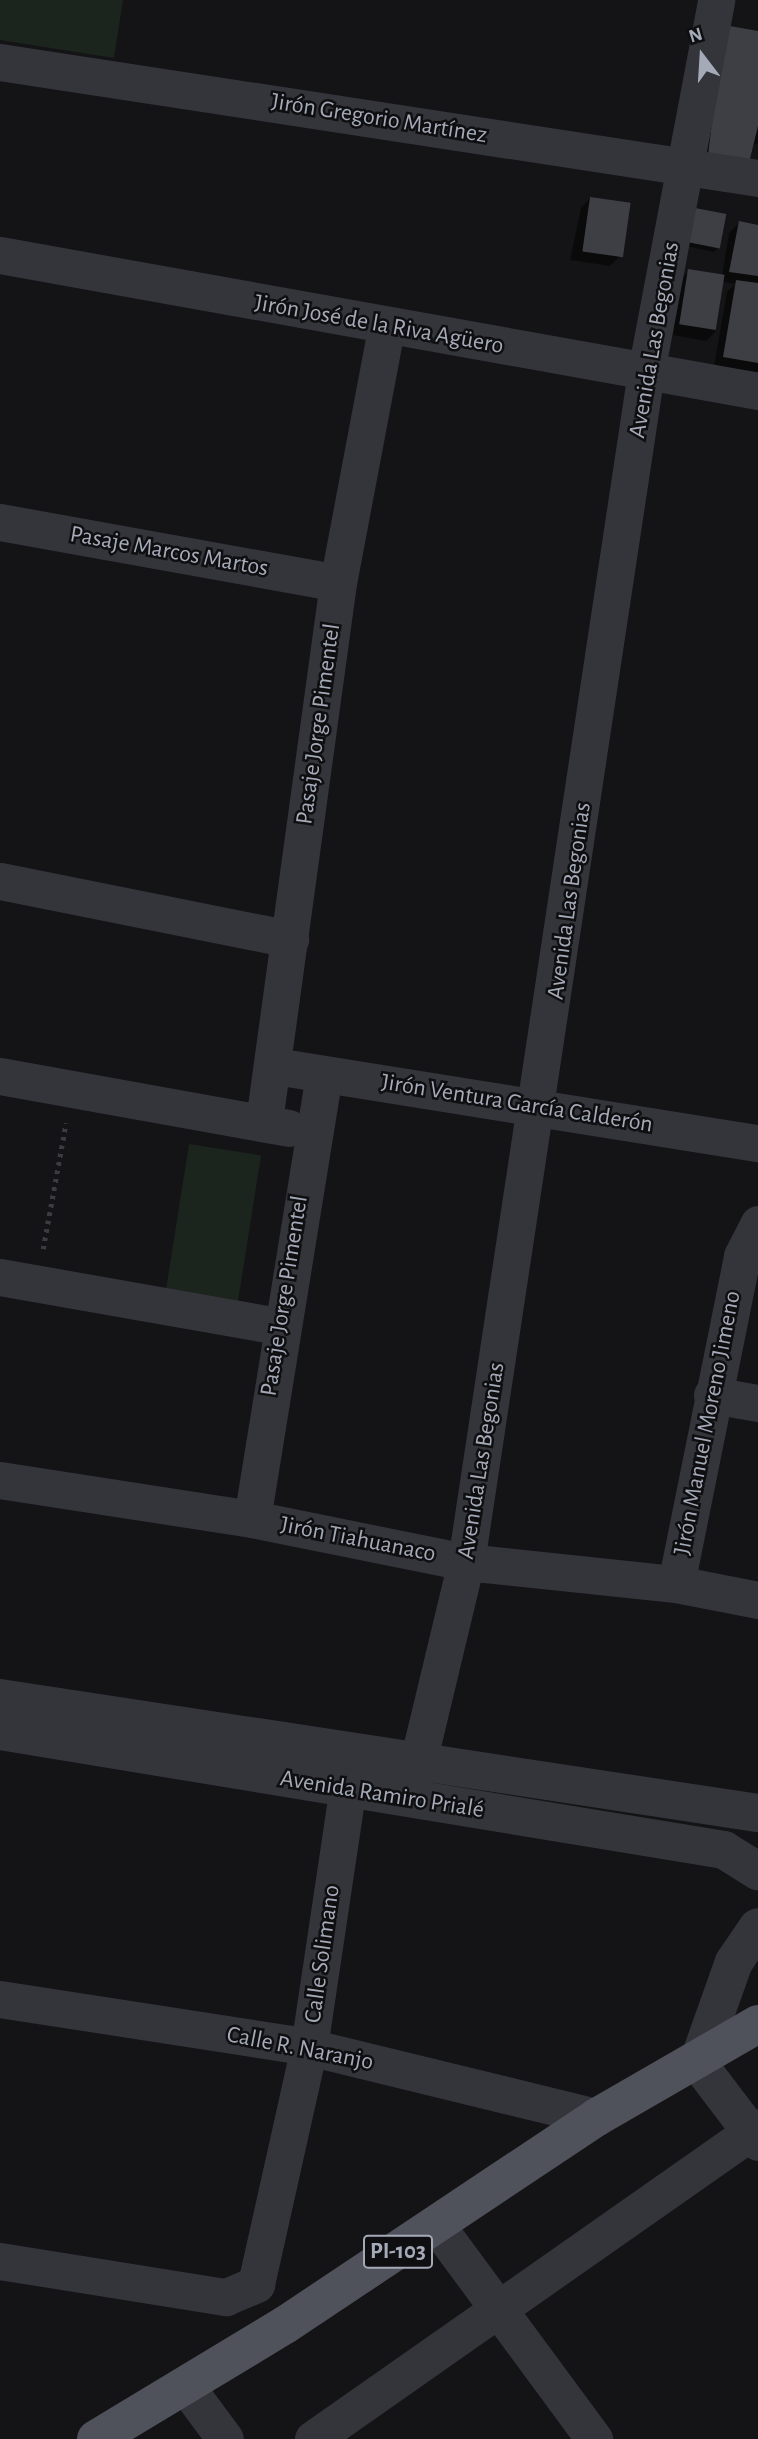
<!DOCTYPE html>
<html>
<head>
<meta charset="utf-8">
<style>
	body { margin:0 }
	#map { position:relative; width:758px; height:2439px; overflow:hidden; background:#141416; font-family:"Alegreya Sans",sans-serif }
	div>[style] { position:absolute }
	.green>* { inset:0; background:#1b241d; transform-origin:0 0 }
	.shadow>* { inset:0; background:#0007 }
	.building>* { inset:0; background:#3e3f44; transform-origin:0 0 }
	.path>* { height:4.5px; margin-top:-2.25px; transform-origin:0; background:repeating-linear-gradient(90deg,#3a3c42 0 3.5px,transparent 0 8.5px) }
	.minor>* { height:37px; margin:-18.5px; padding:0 18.5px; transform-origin:18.5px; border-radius:18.5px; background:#34353b }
	.tertiary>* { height:38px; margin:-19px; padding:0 19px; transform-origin:19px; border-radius:19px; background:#34353b }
	.primary>* { height:38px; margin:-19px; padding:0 19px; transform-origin:19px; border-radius:19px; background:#50525b }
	span { translate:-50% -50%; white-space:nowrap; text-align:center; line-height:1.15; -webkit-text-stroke:5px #0f0f11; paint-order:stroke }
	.shield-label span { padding:2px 5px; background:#0f0f11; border:2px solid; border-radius:5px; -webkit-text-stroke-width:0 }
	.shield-label { font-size:23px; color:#a4aab8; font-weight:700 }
	.street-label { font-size:24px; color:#a4aab8 }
	.north { position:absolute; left:667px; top:21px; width:70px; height:70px; -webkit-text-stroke:5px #0f0f11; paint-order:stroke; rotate:343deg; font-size:19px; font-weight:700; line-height:28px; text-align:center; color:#a4aab8 }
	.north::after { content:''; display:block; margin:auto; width:24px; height:32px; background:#a4aab8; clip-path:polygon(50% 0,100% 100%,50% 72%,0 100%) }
</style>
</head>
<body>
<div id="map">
	<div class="green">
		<div style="clip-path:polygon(0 0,123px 0,114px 58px,0 40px)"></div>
		<div style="left:189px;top:1144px;width:73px;height:152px;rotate:9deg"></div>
	</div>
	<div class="shadow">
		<div style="clip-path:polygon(758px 33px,758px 143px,694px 169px,711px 41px)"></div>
		<div style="clip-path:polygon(590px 198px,619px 257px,610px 266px,570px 260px,581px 208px)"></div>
		<div style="clip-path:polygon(691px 214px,719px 247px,714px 252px,686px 246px)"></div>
		<div style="clip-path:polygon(739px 223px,758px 226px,758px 372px,714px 366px,727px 292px,735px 284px,723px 282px,716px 331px,706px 341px,673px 335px,679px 281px,689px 271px,722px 276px,729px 233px)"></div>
	</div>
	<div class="building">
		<div style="clip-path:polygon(724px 25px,758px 31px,758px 126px,749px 163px,708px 155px)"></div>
		<div style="left:590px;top:197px;width:41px;height:55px;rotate:8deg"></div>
		<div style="left:695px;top:208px;width:32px;height:35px;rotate:11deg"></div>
		<div style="clip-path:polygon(739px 221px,758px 225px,758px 276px,729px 272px)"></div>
		<div style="left:688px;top:269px;width:37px;height:56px;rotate:9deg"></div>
		<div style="clip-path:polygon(736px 280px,758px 283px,758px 363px,723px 357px)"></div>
	</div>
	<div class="path">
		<div style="left:43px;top:1249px;width:128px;rotate:-79.7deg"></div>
	</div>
	<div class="minor">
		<div style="left:0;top:62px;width:767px;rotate:8.7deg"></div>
		<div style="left:0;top:255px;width:770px;rotate:10.17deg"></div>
		<div style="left:0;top:522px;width:343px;rotate:10.2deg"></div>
		<div style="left:0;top:881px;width:296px;rotate:11.3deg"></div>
		<div style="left:275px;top:1066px;width:489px;rotate:9.1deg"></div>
		<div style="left:0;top:1076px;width:293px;rotate:10.2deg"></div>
		<div style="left:264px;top:1121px;width:543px;rotate:-82.17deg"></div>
		<div style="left:338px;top:583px;width:259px;rotate:-79.3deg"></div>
		<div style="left:0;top:1277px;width:283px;rotate:10deg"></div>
		<div style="left:712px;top:1395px;width:47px;rotate:9.9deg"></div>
		<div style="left:0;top:1480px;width:255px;rotate:8.8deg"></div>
		<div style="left:252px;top:1519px;width:218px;rotate:11.4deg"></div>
		<div style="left:466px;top:1562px;width:211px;rotate:6deg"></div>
		<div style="left:676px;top:1584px;width:84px;rotate:11deg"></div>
		<div style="left:252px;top:1519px;width:450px;rotate:-80.8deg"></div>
		<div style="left:676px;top:1584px;width:335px;rotate:-78.6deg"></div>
		<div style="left:742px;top:1256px;width:36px;rotate:-63deg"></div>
		<div style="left:411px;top:1791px;width:236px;rotate:-76.5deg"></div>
		<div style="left:466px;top:1562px;width:1204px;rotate:-81.4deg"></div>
		<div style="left:646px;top:372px;width:379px;rotate:-79.3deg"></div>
		<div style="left:0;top:1999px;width:313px;rotate:8.8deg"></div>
		<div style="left:309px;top:2047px;width:296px;rotate:13.7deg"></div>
		<div style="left:698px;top:2063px;width:99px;rotate:52.8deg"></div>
		<div style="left:437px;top:2226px;width:265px;rotate:53.6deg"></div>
		<div style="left:0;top:2261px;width:229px;rotate:9.1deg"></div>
		<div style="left:226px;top:2297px;width:33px;rotate:-23deg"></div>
		<div style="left:256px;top:2284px;width:243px;rotate:-77.4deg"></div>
		<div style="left:309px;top:2047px;width:292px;rotate:-81.5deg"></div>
		<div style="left:185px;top:2385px;width:67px;rotate:53.5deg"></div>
		<div style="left:313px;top:2439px;width:543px;rotate:-35.04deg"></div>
	</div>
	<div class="tertiary">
		<div style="left:0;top:1698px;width:767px;rotate:8.63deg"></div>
		<div style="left:0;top:1731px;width:734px;rotate:9.33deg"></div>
		<div style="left:724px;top:1850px;width:40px;rotate:32deg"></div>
		<div style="left:698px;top:2063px;width:107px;rotate:-70.4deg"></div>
		<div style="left:734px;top:1962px;width:42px;rotate:-55.6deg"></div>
	</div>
	<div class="primary">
		<div style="left:96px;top:2439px;width:221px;rotate:-31.1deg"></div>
		<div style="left:285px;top:2325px;width:375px;rotate:-33.7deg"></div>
		<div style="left:597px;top:2117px;width:186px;rotate:-30deg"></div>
	</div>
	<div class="shield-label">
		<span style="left:398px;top:2252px">PI-103</span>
	</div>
	<div class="street-label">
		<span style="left:379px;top:119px;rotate:9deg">Jirón Gregorio Martínez</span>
		<span style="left:379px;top:325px;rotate:10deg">Jirón José de la Riva Agüero</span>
		<span style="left:655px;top:340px;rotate:-80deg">Avenida Las Begonias</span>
		<span style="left:169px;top:552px;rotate:10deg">Pasaje Marcos Martos</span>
		<span style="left:319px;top:724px;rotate:-82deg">Pasaje Jorge Pimentel</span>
		<span style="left:570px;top:901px;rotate:-82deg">Avenida Las Begonias</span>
		<span style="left:517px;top:1104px;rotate:9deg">Jirón Ventura García Calderón</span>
		<span style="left:285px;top:1296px;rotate:-81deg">Pasaje Jorge Pimentel</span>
		<span style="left:708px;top:1423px;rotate:-79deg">Jirón Manuel Moreno Jimeno</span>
		<span style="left:482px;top:1461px;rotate:-81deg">Avenida Las Begonias</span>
		<span style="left:358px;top:1540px;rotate:11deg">Jirón Tiahuanaco</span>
		<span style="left:382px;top:1795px;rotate:9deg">Avenida Ramiro Prialé</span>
		<span style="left:323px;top:1954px;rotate:-82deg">Calle Solimano</span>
		<span style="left:300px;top:2049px;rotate:11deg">Calle R. Naranjo</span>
	</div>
	<div class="north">N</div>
</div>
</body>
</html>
